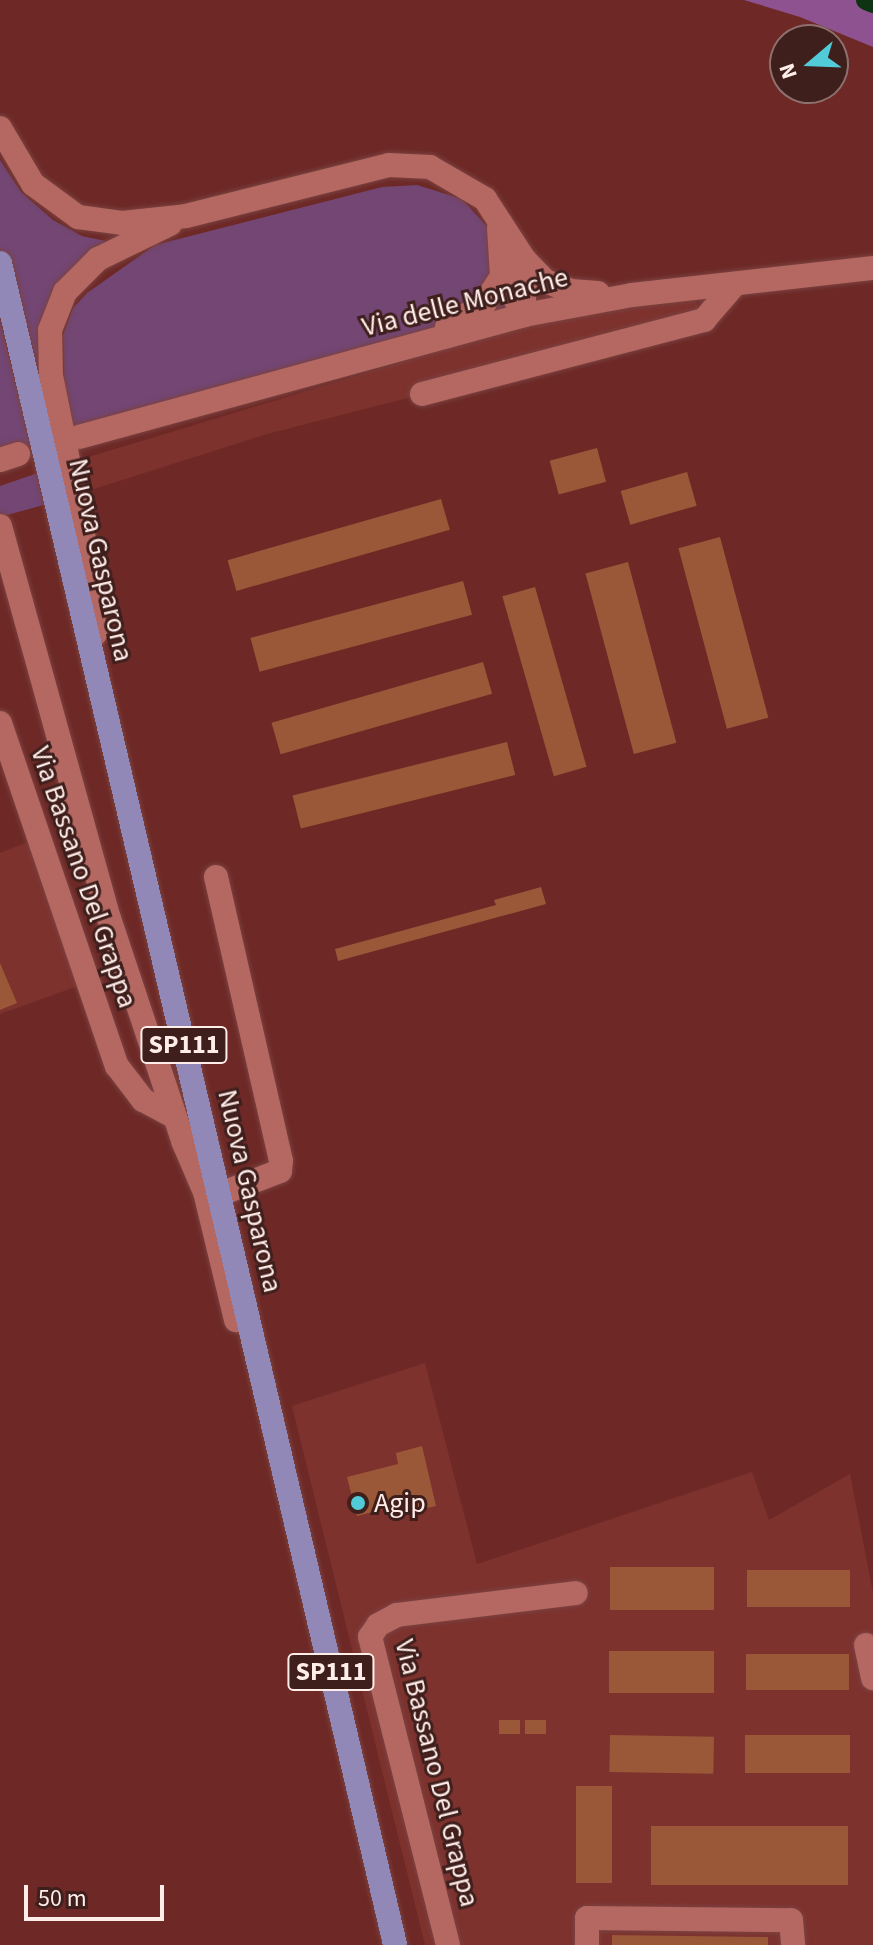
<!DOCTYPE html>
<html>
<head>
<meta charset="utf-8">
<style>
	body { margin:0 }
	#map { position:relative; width:873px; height:1945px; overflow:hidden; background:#6e2926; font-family:"Source Sans 3",sans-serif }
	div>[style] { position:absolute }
	.built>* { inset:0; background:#7e322e }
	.green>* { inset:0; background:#734674 }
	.forest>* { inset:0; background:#8e5290 }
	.canal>* { height:20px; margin:-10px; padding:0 10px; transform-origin:10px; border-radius:10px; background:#0e3313 }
	.building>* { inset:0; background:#9a5838; transform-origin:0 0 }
	.roads { filter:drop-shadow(0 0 2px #7a4241) drop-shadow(0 0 2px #7a4241) }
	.minor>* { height:24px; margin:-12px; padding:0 12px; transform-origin:12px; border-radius:12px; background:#b46861 }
	.major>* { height:24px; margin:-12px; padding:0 12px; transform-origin:12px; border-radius:12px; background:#9188b7 }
	.dots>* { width:22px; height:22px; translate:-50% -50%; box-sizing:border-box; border:4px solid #3f1f1c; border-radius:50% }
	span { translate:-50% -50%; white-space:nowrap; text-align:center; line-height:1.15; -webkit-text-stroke:6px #3f1f1c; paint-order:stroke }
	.shield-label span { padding:2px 6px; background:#3f1f1c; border:2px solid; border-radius:6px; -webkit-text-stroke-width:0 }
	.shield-label { font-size:26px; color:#ffedea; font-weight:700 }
	.street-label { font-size:28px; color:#ffedea }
	.poi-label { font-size:28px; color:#ffedea }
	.left { translate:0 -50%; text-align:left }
	.north { position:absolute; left:769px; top:24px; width:80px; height:80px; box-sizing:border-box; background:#3f1f1c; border:2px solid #8c716e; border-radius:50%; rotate:251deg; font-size:22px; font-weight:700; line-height:32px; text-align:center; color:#ffedea }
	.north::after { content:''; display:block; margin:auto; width:28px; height:36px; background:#52cbd9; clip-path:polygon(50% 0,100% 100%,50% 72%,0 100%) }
	.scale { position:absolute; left:24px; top:1885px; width:140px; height:36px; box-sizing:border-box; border:4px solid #ffedea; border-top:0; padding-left:10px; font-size:24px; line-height:28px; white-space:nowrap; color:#ffedea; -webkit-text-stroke:6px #3f1f1c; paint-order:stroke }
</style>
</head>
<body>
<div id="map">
	<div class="built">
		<div style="clip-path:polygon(696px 299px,701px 323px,267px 434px,75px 495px,69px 463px,544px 319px)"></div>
		<div style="clip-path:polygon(33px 840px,78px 986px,0 1014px,0 853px)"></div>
		<div style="clip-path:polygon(425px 1363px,477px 1564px,752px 1472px,769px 1520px,850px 1474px,873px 1593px,873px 1945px,425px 1945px,292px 1406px)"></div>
	</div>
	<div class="green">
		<div style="clip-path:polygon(0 160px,21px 192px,53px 220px,82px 236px,125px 245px,60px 297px,49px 448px,0 250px)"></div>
		<div style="clip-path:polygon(417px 185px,462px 199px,490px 230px,513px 309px,66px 446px,63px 335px,73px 308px,87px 293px,155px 245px,382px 187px)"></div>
		<div style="clip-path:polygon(0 320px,34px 456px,0 469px)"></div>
		<div style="clip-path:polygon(38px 473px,47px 504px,0 517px,0 486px)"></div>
	</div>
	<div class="forest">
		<div style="clip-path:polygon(744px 0,873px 0,873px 47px,800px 17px)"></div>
	</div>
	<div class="canal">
		<div style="left:866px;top:0;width:8px;rotate:23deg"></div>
	</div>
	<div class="building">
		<div style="left:597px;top:448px;width:35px;height:49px;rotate:75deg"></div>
		<div style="left:687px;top:472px;width:35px;height:69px;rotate:74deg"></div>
		<div style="left:441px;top:499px;width:32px;height:222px;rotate:74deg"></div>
		<div style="left:720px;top:537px;width:187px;height:43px;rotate:75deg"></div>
		<div style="left:628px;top:562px;width:187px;height:44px;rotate:75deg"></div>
		<div style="left:463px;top:581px;width:35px;height:220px;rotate:75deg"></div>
		<div style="left:535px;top:587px;width:187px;height:34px;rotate:74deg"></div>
		<div style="left:483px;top:662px;width:33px;height:220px;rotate:74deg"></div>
		<div style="left:507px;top:742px;width:34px;height:221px;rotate:76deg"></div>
		<div style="clip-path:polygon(541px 887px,546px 904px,338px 961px,335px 949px,496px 905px,494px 900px)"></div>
		<div style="clip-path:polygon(0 963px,17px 1003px,0 1010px)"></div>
		<div style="clip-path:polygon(422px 1446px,436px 1506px,410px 1512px,408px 1503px,357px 1516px,347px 1477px,398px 1464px,396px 1453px)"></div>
		<div style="left:610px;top:1567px;width:104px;height:43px"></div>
		<div style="left:747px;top:1570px;width:103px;height:37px"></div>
		<div style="left:609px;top:1651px;width:105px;height:42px"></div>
		<div style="left:849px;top:1654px;width:36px;height:103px;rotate:90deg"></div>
		<div style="left:499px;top:1720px;width:21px;height:14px"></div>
		<div style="left:525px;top:1720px;width:21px;height:14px"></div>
		<div style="left:610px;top:1735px;width:104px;height:37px;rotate:1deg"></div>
		<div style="left:850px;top:1735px;width:38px;height:105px;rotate:90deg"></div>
		<div style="left:576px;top:1786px;width:36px;height:97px"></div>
		<div style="left:651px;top:1826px;width:197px;height:59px"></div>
		<div style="clip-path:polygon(612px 1935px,768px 1937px,768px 1945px,612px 1945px)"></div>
	</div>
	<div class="roads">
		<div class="minor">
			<div style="left:0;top:128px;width:65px;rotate:59.5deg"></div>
			<div style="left:33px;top:184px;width:56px;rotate:36.3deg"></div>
			<div style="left:78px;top:217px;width:44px;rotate:7.8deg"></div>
			<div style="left:122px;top:223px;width:64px;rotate:-6.2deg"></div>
			<div style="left:186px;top:216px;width:209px;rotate:-14.1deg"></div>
			<div style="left:389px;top:165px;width:41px;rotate:2.8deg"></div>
			<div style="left:430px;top:167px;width:64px;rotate:30.2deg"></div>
			<div style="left:485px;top:199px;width:72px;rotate:57deg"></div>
			<div style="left:524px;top:259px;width:56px;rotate:90deg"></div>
			<div style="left:499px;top:228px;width:48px;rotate:86.4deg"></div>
			<div style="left:502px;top:276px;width:45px;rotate:60.6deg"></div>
			<div style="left:524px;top:259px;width:30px;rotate:46deg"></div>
			<div style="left:545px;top:281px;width:28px;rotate:21deg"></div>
			<div style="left:571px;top:291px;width:27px;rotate:4deg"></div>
			<div style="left:447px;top:327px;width:44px;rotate:-31.9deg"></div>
			<div style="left:484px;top:304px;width:33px;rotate:-57deg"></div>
			<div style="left:422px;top:394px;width:292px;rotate:-14.7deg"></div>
			<div style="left:704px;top:320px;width:48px;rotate:-49.3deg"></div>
			<div style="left:79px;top:437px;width:461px;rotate:-15.3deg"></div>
			<div style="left:524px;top:315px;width:110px;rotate:-10.5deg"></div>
			<div style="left:632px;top:295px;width:243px;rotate:-6.4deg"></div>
			<div style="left:0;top:460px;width:19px;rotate:-18deg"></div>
			<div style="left:0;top:526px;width:407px;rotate:74.5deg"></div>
			<div style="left:109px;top:918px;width:235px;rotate:71.6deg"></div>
			<div style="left:183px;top:1141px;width:56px;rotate:66.7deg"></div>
			<div style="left:205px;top:1192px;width:132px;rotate:76.4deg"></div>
			<div style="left:95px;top:634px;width:80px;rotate:-95.7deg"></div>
			<div style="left:87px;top:554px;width:182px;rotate:-101.4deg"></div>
			<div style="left:51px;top:376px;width:46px;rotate:-91.2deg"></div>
			<div style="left:50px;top:330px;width:41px;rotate:-68.5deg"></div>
			<div style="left:65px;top:292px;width:47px;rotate:-45deg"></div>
			<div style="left:98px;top:259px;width:80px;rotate:-25.9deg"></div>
			<div style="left:0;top:723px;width:362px;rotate:71.2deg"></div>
			<div style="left:117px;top:1066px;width:43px;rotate:52.6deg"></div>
			<div style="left:143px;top:1100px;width:36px;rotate:28deg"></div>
			<div style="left:216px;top:877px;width:291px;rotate:77.1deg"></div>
			<div style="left:281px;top:1161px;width:10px;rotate:96deg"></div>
			<div style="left:280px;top:1171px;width:64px;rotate:159deg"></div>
			<div style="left:866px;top:1645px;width:34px;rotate:78deg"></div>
			<div style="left:448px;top:1945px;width:318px;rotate:-104.2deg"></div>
			<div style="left:370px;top:1637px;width:14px;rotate:-56deg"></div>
			<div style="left:378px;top:1625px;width:21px;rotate:-28deg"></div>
			<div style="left:397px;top:1615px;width:180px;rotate:-7deg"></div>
			<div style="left:587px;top:1945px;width:27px;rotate:-90deg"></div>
			<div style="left:587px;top:1918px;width:204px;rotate:0.6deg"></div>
			<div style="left:791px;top:1920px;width:25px;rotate:85deg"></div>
		</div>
		<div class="major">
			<div style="left:0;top:263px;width:1728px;rotate:76.78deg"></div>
		</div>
	</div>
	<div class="dots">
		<div style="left:358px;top:1503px;background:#52cbd9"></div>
	</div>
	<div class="shield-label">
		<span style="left:184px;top:1045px">SP111</span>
		<span style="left:331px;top:1672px">SP111</span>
	</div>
	<div class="street-label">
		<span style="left:465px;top:302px;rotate:-14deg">Via delle Monache</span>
		<span style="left:101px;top:560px;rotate:77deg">Nuova Gasparona</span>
		<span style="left:84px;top:877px;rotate:71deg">Via Bassano Del Grappa</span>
		<span style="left:250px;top:1191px;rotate:77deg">Nuova Gasparona</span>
		<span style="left:437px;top:1773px;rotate:76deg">Via Bassano Del Grappa</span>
	</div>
	<div class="poi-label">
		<span class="left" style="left:374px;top:1503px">Agip</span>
	</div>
	<div class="north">N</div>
	<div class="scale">50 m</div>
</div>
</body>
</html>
